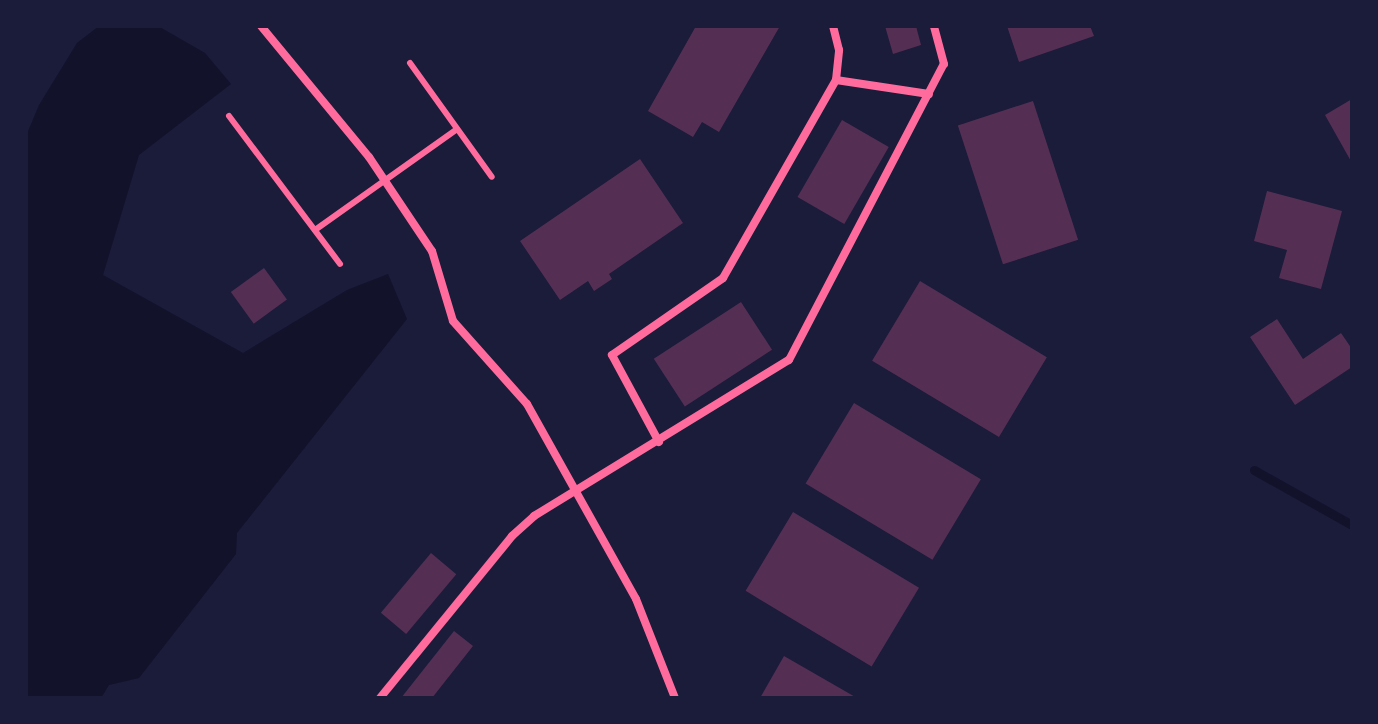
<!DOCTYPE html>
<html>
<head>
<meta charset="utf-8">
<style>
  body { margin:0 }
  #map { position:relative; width:1378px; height:724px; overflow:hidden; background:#1b1b3a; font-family:Barlow,sans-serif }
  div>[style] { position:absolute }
  .water>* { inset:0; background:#12122b }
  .stream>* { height:9px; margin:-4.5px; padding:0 4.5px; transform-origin:4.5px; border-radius:4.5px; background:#12122b }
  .building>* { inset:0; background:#542f53; transform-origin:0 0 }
  .service>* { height:6px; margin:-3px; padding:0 3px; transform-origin:3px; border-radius:3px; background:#ff6b9d }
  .minor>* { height:8px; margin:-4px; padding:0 4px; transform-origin:4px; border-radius:4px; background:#ff6b9d }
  span { translate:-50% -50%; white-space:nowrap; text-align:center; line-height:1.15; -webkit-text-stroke:8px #1b1b3a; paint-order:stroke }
  .frame { position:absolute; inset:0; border:28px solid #1b1b3a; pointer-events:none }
</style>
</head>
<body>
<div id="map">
  <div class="water">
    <i style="clip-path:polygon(99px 26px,158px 26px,205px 53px,231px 84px,139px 155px,103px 275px,243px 353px,347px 290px,388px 274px,407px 319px,237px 533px,236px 554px,139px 678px,109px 685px,101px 698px,26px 698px,26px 136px,39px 105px,77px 43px)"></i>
  </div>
  <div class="stream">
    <i style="left:1254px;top:470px;width:112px;rotate:29.3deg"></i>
  </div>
  <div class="building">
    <i style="clip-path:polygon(696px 26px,780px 26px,719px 132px,702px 122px,693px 137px,648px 111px)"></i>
    <i style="clip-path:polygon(885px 26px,916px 26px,921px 45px,893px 54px)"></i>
    <i style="clip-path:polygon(1007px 26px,1090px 26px,1094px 36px,1019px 62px)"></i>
    <i style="clip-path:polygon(1352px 99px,1352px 163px,1325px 115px)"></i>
    <i style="left:1033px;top:101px;width:146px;height:79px;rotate:72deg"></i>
    <i style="left:842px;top:120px;width:54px;height:89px;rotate:30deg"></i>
    <i style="clip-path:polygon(640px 159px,683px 223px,609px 274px,612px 279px,594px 291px,588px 281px,560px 300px,520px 241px)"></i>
    <i style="clip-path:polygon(1267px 191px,1342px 211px,1321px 289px,1279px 278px,1287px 250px,1254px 241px)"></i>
    <i style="left:264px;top:268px;width:39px;height:41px;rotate:54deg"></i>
    <i style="left:920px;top:281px;width:148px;height:93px;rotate:31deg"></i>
    <i style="left:741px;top:302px;width:57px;height:104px;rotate:57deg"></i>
    <i style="clip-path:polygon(1277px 319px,1303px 359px,1341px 333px,1352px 349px,1352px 367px,1295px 405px,1250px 337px)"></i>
    <i style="left:854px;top:403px;width:148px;height:94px;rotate:31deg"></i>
    <i style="left:793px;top:512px;width:147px;height:92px;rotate:31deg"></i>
    <i style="left:431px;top:553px;width:33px;height:78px;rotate:40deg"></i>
    <i style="clip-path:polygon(454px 631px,473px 646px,432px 698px,401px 698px)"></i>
    <i style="clip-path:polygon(784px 656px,857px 698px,760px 698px)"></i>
  </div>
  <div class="service">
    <i style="left:410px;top:63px;width:140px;rotate:54.3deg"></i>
    <i style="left:229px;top:116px;width:185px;rotate:53.1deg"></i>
    <i style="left:315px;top:230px;width:174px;rotate:-35.4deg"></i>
  </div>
  <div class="minor">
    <i style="left:261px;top:26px;width:170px;rotate:50.5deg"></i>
    <i style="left:369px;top:157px;width:113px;rotate:56.2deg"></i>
    <i style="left:432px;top:251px;width:73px;rotate:73.3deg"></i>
    <i style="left:453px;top:321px;width:111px;rotate:48.3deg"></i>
    <i style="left:527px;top:404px;width:223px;rotate:60.8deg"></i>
    <i style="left:636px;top:599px;width:106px;rotate:68.5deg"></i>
    <i style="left:836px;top:80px;width:94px;rotate:8.6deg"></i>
    <i style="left:659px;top:442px;width:99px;rotate:-118.4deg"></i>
    <i style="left:612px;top:355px;width:135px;rotate:-34.7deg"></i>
    <i style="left:723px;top:278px;width:228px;rotate:-60.3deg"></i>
    <i style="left:836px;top:80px;width:30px;rotate:-84deg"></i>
    <i style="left:839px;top:50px;width:25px;rotate:-104deg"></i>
    <i style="left:380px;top:698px;width:209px;rotate:-50.8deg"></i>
    <i style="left:512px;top:536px;width:30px;rotate:-42deg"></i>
    <i style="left:534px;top:516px;width:299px;rotate:-31.5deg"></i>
    <i style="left:789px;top:360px;width:334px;rotate:-62.4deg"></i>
    <i style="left:944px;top:64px;width:39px;rotate:-105deg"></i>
  </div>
  <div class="frame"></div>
</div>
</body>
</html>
